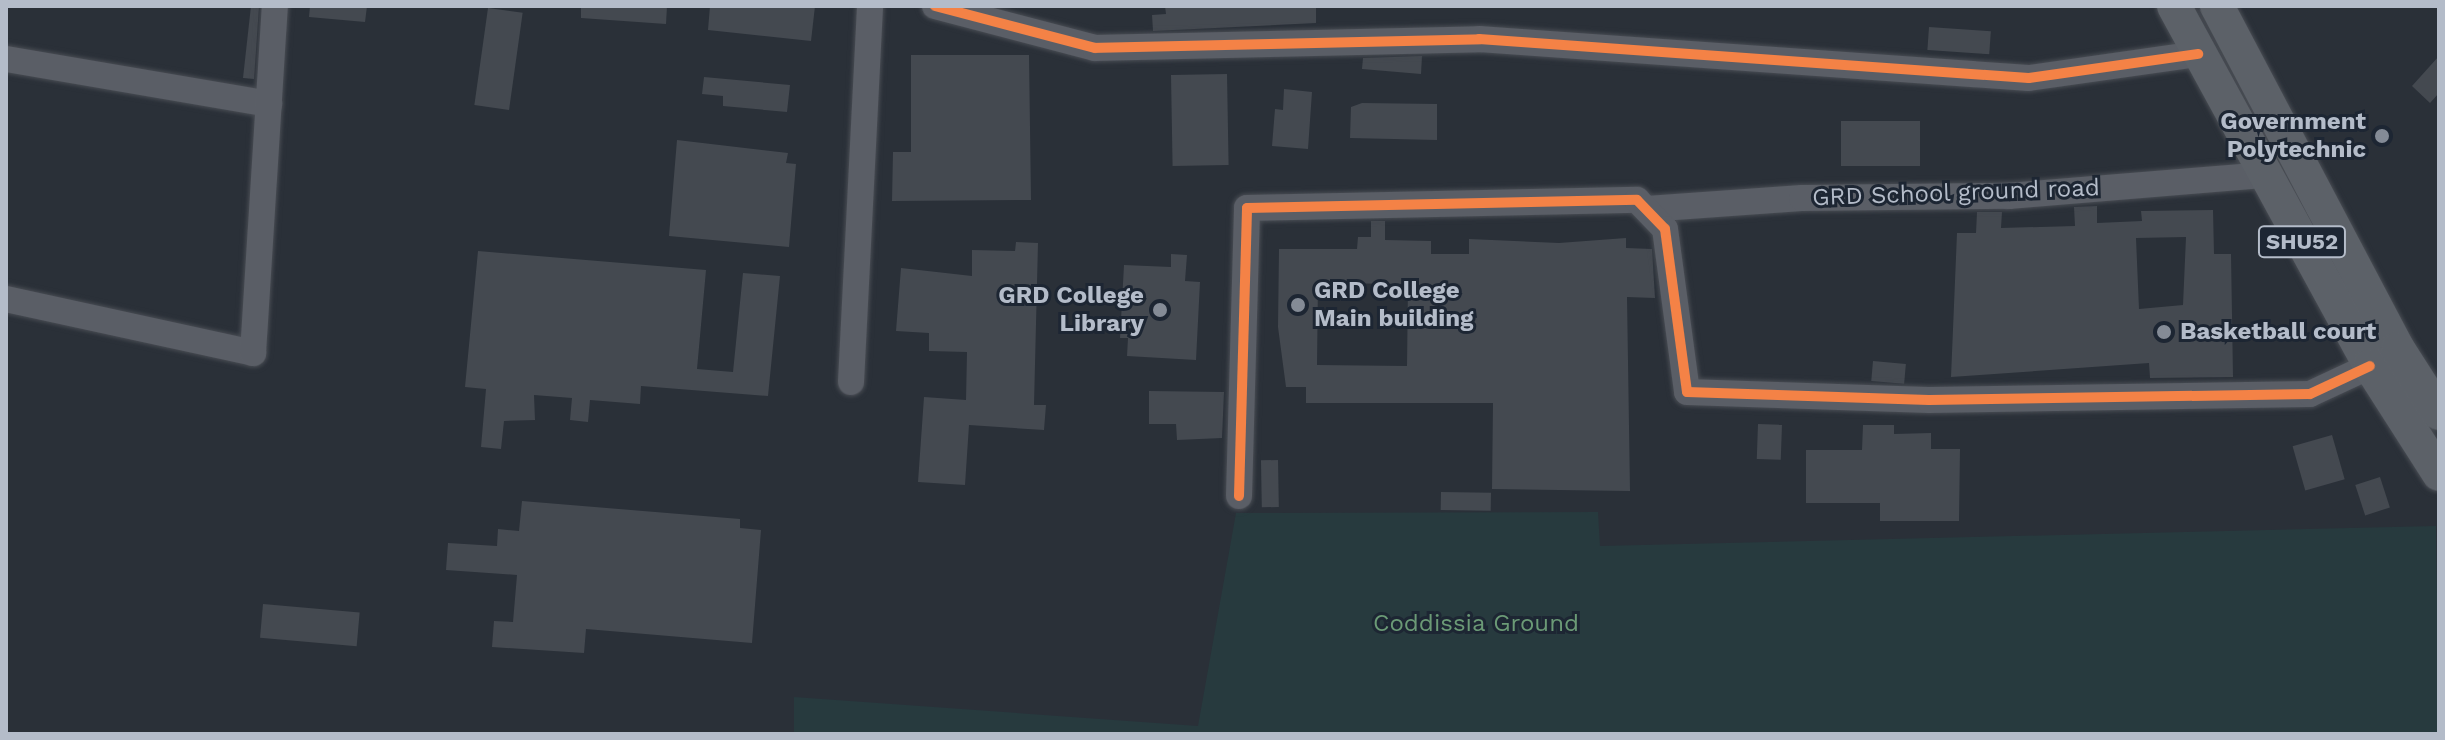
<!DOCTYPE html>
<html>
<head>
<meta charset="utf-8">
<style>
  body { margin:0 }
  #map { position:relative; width:2445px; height:740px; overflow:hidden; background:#2a3038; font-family:"Work Sans",sans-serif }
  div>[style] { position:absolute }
  .green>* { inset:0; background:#273a3e }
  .building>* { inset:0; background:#444950; transform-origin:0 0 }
  .roads { filter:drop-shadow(0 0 2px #484c53) drop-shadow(0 0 2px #484c53) }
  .minor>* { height:26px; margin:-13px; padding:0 13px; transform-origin:13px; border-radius:13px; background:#5a5e66 }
  .major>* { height:34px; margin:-17px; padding:0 17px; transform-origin:17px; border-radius:17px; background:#5c6168 }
  .cycleway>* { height:10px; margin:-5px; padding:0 5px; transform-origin:5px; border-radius:5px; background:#f48246 }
  .dots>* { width:22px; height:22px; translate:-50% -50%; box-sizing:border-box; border:4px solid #1d2633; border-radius:50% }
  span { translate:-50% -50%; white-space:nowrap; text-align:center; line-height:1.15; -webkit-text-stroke:6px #1d2633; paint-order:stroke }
  .shield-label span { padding:2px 6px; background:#1d2633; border:2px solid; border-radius:6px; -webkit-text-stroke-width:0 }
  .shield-label { font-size:22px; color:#b4bcc9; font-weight:700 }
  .poi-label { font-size:24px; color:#b4bcc9; font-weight:700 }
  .right { translate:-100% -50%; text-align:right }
  .left { translate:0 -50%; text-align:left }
  .street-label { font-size:24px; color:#b4bcc9 }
  .park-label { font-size:24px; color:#6b9a76 }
  .frame { position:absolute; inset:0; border:8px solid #b4bcc9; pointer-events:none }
</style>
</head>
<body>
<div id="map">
  <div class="green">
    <i style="clip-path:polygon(1598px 512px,1600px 546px,2436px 526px,2439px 734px,794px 734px,794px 697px,1198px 726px,1236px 513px)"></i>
  </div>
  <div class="building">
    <i style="clip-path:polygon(251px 6px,259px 6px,254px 79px,243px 78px)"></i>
    <i style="clip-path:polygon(310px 6px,367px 6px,365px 22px,309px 17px)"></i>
    <i style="clip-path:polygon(581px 6px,667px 6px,666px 24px,581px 18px)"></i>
    <i style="clip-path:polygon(710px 6px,815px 6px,811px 41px,708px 30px)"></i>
    <i style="clip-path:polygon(1165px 6px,1316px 6px,1316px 23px,1153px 31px,1152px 15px,1166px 14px)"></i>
    <i style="left:488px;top:8px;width:35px;height:98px;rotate:8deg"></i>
    <i style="left:1929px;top:27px;width:62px;height:23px;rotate:4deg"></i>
    <i style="clip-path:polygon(911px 55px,1029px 55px,1031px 200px,892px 201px,893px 152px,911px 152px)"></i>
    <i style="clip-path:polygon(1422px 56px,1421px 74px,1362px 69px,1363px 58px)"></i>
    <i style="clip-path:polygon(2439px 56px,2439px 93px,2430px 103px,2412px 86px)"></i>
    <i style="left:1227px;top:74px;width:91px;height:56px;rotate:89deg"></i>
    <i style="clip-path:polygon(704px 77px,790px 85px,787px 112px,723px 106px,723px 96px,702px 94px)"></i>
    <i style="clip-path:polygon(1284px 89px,1312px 92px,1308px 149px,1272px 146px,1275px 109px,1283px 110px)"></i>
    <i style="clip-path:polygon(1362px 103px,1437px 104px,1437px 140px,1350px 138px,1351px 107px)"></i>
    <i style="left:1920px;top:121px;width:45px;height:79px;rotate:90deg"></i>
    <i style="clip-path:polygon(677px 140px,788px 153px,786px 163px,796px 164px,789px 247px,669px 236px)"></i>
    <i style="clip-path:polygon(evenodd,2097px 206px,2097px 223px,2142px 221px,2141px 211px,2213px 210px,2214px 254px,2231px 254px,2233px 377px,2150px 378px,2149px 363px,1951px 377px,1957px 233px,1976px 233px,1977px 212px,2002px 212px,2001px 228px,2075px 226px,2074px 207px,2097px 206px,2186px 237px,2183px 305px,2139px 309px,2136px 238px,2186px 237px)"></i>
    <i style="clip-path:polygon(evenodd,1371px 221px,1385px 221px,1385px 240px,1431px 241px,1431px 254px,1469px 254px,1469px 239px,1559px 243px,1626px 238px,1626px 248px,1652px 249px,1655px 298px,1627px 297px,1630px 491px,1492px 489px,1493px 403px,1306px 403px,1306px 387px,1286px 387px,1278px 327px,1279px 249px,1357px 249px,1358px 237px,1371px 237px,1371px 221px,1318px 283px,1408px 284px,1407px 366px,1317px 365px,1318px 283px)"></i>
    <i style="clip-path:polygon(1016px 242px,1038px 243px,1034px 405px,1046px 405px,1044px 430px,969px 425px,965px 485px,918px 482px,924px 397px,966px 400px,967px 352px,929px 351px,929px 333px,896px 331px,901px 268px,972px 276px,972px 250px,1015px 251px)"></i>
    <i style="clip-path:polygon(478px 251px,706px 270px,697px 369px,733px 372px,743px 273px,780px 276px,768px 396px,641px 386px,640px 404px,590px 400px,588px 422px,570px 420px,572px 398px,534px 395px,535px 420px,504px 421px,501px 449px,481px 447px,486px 389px,465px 387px)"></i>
    <i style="clip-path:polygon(1171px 254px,1187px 255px,1185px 281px,1200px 282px,1196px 360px,1127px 356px,1128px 338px,1120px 338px,1124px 265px,1171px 267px)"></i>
    <i style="left:1873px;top:361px;width:33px;height:20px;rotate:5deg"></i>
    <i style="clip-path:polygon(1149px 391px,1224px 392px,1222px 438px,1177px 440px,1176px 424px,1149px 424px)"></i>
    <i style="left:1758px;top:424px;width:24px;height:35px;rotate:2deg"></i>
    <i style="clip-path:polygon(1863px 425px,1894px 425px,1894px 434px,1931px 433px,1931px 449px,1960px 449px,1959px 521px,1880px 521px,1880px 503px,1806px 503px,1806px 450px,1862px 450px)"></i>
    <i style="left:2332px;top:435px;width:46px;height:41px;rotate:74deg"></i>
    <i style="left:1278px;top:460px;width:47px;height:17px;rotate:89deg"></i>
    <i style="left:2380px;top:477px;width:32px;height:26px;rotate:72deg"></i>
    <i style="left:1441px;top:492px;width:50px;height:18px;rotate:1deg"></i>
    <i style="clip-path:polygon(522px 501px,740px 519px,740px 528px,761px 530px,752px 643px,586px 629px,584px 653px,492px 647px,494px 621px,513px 622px,517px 575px,446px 570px,448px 543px,497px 546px,498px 529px,519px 531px)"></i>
    <i style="left:263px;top:604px;width:97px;height:34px;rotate:5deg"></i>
  </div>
  <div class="roads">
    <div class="minor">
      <i style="left:935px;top:6px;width:165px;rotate:14.7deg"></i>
      <i style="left:1095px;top:48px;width:384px;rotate:-1.3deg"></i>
      <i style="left:1479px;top:39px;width:551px;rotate:4.06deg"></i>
      <i style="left:2029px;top:78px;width:171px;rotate:-8.1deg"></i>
      <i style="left:6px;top:59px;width:267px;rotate:9.7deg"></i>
      <i style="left:1647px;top:209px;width:155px;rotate:-4.1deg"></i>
      <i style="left:1802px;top:198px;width:207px;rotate:-0.6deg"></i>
      <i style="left:2009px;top:196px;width:257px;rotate:-4.7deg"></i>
      <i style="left:6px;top:299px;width:253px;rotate:12.3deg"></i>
      <i style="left:253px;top:353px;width:348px;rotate:-86.4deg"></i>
      <i style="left:851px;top:382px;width:376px;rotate:-87.1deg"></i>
      <i style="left:1239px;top:496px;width:288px;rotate:-88.4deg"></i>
      <i style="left:1247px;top:208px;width:390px;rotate:-1.2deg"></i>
      <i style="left:1637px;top:200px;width:40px;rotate:46deg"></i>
      <i style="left:1665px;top:229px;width:164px;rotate:82.3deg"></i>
      <i style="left:1687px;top:392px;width:242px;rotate:1.9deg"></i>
      <i style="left:1929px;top:400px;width:381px;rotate:-0.9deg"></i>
      <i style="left:2310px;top:394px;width:66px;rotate:-25deg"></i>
    </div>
    <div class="major">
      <i style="left:2174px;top:6px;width:410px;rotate:61.4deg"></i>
      <i style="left:2370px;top:366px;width:128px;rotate:57.4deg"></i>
      <i style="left:2217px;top:6px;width:388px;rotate:62.2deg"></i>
      <i style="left:2398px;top:349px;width:76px;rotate:57.4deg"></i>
    </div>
  </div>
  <div class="cycleway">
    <i style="left:935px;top:6px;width:165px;rotate:14.7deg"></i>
    <i style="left:1095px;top:48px;width:384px;rotate:-1.3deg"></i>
    <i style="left:1479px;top:39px;width:551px;rotate:4.06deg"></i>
    <i style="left:2029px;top:78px;width:171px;rotate:-8.1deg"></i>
    <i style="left:1239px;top:496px;width:288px;rotate:-88.4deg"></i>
    <i style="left:1247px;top:208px;width:390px;rotate:-1.2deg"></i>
    <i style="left:1637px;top:200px;width:40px;rotate:46deg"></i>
    <i style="left:1665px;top:229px;width:164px;rotate:82.3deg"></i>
    <i style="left:1687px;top:392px;width:242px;rotate:1.9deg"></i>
    <i style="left:1929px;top:400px;width:381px;rotate:-0.9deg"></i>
    <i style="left:2310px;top:394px;width:66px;rotate:-25deg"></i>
  </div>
  <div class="dots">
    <i style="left:2382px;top:136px;background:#848b96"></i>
    <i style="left:1298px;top:305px;background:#848b96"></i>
    <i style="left:1160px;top:310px;background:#848b96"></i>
    <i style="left:2164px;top:332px;background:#848b96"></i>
  </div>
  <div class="shield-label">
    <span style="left:2302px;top:242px">SHU52</span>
  </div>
  <div class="poi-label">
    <span class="right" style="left:2366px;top:136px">Government<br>Polytechnic</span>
    <span class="left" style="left:1314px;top:305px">GRD College<br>Main building</span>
    <span class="right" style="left:1144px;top:310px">GRD College<br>Library</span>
    <span class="left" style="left:2180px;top:332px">Basketball court</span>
  </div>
  <div class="street-label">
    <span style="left:1956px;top:193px;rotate:-2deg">GRD School ground road</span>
  </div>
  <div class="park-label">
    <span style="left:1476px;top:624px">Coddissia Ground</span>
  </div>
  <div class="frame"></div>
</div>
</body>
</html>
